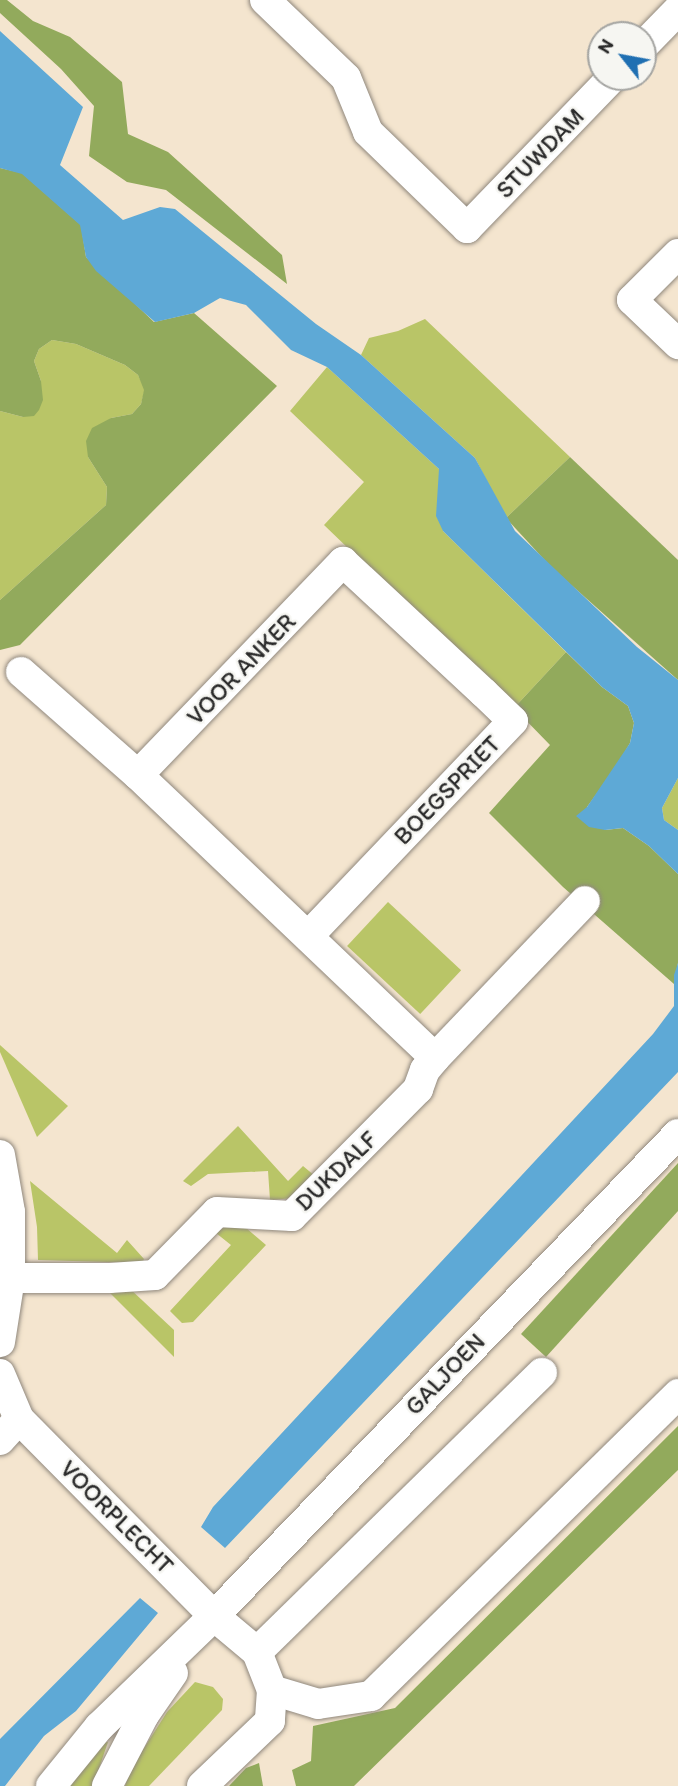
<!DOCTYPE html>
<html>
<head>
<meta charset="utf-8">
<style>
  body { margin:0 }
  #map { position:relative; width:678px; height:1786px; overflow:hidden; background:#f4e5cf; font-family:Itim,sans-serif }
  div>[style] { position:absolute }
  .green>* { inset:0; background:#b9c567; transform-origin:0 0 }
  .forest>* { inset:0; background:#92aa5c }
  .water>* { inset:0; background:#5ea9d6 }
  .roads { filter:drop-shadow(0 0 2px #90887d) drop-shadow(0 0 2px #90887d) }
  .minor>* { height:30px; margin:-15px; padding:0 15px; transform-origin:15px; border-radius:15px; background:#fff }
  span { translate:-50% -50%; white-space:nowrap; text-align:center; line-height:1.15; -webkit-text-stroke:5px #f6f6f2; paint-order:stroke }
  .street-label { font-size:24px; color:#2b2b2b }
  .north { position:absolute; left:587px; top:21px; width:70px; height:70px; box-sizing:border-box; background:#f6f6f2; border:2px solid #a5a5a2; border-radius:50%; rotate:301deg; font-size:19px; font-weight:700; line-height:28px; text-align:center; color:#2b2b2b }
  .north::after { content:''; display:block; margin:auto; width:24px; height:32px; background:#1f6fb2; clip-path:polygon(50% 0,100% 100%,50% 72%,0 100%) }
</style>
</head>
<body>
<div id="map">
  <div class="green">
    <i style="clip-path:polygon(425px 319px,570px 457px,506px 518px,475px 458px,361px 355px,369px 338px,398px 331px)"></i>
    <i style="clip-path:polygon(52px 340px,76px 344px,125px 365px,138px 375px,145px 389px,141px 404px,132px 414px,111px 418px,88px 457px,107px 487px,106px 505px,0 600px,0 411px,23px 417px,41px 381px,34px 361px,39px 349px)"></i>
    <i style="clip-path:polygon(327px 367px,439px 469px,443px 531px,566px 652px,514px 708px,324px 525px,364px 482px,290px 411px)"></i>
    <i style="clip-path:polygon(678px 778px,678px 830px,664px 820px,662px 808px)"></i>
    <i style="left:388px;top:902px;width:100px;height:60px;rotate:43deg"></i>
    <i style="clip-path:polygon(0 1045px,68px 1106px,37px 1137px,0 1052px)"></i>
    <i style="clip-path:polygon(238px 1126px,288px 1181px,303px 1166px,315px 1176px,294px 1198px,270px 1200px,268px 1171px,208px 1174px,191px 1186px,183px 1181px)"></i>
    <i style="clip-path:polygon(30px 1181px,117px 1253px,127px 1240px,144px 1259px,142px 1263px,38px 1260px,37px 1227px)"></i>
    <i style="clip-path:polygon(229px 1224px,245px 1227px,266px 1245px,193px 1322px,182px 1323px,170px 1311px,231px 1245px,216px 1233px)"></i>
    <i style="clip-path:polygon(128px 1287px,174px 1330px,174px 1357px,108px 1291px)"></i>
    <i style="clip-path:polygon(195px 1682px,213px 1687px,223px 1699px,222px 1710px,149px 1786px,125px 1786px,130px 1770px,167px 1712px)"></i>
    <i style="clip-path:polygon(108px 1742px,93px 1786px,66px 1786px,100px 1743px)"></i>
  </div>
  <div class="forest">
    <i style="clip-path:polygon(0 0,7px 0,33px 21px,70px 37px,122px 82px,128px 134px,168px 152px,282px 255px,287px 284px,166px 190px,127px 182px,89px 156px,94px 106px,61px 69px,0 13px)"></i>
    <i style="clip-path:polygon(0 168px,22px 173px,81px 225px,86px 257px,154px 322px,194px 313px,277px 386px,20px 645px,0 650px,0 600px,106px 505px,107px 487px,88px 457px,86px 441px,92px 428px,111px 418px,132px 414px,141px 404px,144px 390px,138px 375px,125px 365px,76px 344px,52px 340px,39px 349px,34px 361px,41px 381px,43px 400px,39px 410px,34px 416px,23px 417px,0 411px)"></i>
    <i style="clip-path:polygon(570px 457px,678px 560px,678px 680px,551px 567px,506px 518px)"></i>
    <i style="clip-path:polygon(566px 652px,602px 687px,628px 706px,634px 723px,630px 743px,616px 767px,587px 807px,605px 830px,623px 828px,649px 846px,678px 874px,678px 963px,674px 984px,563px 887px,489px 813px,550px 745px,514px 708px)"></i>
    <i style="clip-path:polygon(678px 1163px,678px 1211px,546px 1357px,521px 1334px)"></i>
    <i style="clip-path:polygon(678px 1426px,678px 1470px,354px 1786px,296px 1786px,292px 1770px,311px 1761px,313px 1726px,395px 1708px)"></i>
    <i style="clip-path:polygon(259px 1763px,263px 1786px,229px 1786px,246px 1768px)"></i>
  </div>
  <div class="water">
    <i style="clip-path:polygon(0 31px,83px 107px,60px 165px,123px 220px,160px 207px,175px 209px,316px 324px,361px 355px,475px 458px,515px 531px,637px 647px,678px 680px,678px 778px,662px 808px,664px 820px,678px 830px,678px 874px,649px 846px,623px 828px,605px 830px,589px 827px,576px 816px,587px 807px,630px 743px,634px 723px,628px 706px,602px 687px,443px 531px,436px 516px,439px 469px,327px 367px,291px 350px,246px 305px,220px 298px,194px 313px,155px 322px,96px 271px,86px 257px,80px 225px,22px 174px,0 168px)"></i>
    <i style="clip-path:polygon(678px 963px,678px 1072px,225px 1548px,201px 1527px,213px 1507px,653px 1034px,674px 1006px,674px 975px)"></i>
    <i style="clip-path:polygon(140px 1598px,158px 1613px,76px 1711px,44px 1736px,5px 1786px,0 1786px,0 1739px)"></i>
  </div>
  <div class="roads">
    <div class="minor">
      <i style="left:265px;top:0;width:112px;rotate:43.9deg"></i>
      <i style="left:346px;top:78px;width:58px;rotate:67.8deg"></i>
      <i style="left:368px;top:132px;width:138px;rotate:44.1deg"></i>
      <i style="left:467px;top:228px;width:210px;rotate:-46deg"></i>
      <i style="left:643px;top:46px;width:50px;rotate:-45.8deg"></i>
      <i style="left:678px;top:254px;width:65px;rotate:135deg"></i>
      <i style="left:632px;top:300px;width:64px;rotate:43.7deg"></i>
      <i style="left:21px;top:672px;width:156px;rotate:41.4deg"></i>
      <i style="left:138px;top:775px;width:410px;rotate:43.6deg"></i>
      <i style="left:138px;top:775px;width:296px;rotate:-46.1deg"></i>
      <i style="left:343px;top:562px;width:192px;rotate:42.9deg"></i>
      <i style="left:484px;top:693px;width:40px;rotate:44deg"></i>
      <i style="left:513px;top:721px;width:297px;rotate:133.6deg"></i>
      <i style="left:0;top:1155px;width:58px;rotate:80deg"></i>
      <i style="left:10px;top:1212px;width:66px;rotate:90deg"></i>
      <i style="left:10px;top:1278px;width:65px;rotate:98.9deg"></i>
      <i style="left:10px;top:1278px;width:100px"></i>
      <i style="left:110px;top:1278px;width:45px;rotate:-3.8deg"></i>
      <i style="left:155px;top:1275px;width:88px;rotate:-45.5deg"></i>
      <i style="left:217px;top:1212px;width:75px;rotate:3.1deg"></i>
      <i style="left:292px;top:1216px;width:179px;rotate:-45.2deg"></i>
      <i style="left:418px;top:1089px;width:20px;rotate:-70deg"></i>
      <i style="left:425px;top:1070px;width:16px;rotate:-50deg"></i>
      <i style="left:435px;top:1058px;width:217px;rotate:-46.3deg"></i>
      <i style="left:0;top:1374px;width:49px;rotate:67.1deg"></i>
      <i style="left:19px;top:1419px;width:277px;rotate:45.3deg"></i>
      <i style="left:214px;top:1616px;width:56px;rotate:39.9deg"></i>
      <i style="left:257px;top:1652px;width:41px;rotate:68.5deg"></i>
      <i style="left:272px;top:1690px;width:31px;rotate:94deg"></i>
      <i style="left:270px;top:1721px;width:94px;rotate:136.3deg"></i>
      <i style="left:0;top:1440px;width:28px;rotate:-48deg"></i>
      <i style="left:257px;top:1652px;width:399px;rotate:-44.4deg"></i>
      <i style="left:272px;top:1690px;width:48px;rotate:16.9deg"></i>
      <i style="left:318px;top:1704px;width:54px;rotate:-8.6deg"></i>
      <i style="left:371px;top:1696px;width:431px;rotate:-44.5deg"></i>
      <i style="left:51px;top:1786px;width:76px;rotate:-50.9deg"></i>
      <i style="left:99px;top:1727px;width:160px;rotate:-44deg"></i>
      <i style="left:214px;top:1616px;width:669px;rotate:-46.09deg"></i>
      <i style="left:107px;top:1786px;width:80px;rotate:-62.5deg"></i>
      <i style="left:144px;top:1715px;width:51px;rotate:-55.4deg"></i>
    </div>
  </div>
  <div class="street-label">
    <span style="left:540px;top:153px;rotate:-46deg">STUWDAM</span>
    <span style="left:241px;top:669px;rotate:-46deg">VOOR ANKER</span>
    <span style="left:447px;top:790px;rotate:-46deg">BOEGSPRIET</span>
    <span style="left:336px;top:1171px;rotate:-44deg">DUKDALF</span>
    <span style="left:445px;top:1374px;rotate:-46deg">GALJOEN</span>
    <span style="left:117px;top:1517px;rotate:45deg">VOORPLECHT</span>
  </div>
  <div class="north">N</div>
</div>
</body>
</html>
